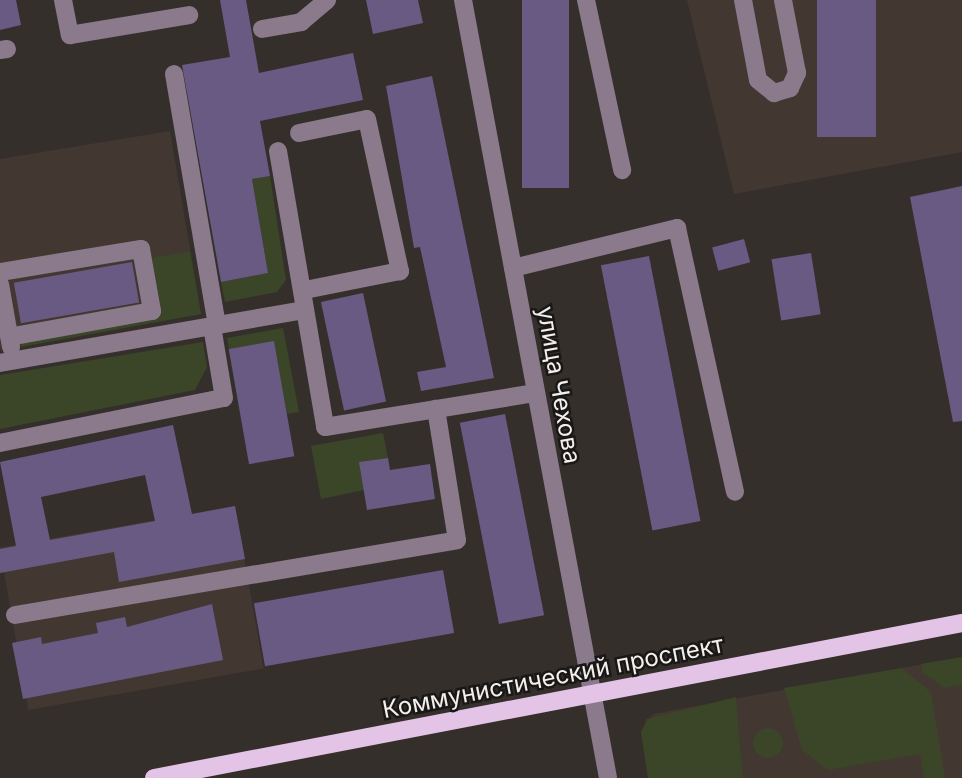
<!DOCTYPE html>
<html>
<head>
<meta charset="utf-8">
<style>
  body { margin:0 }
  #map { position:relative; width:962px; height:778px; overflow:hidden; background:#352f2c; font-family:Inter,sans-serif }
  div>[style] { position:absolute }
  .built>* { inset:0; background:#433731; transform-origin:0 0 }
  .green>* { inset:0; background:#3b4527 }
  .round { border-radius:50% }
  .building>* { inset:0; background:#685a83; transform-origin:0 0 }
  .minor>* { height:18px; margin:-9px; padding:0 9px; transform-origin:9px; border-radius:9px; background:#8a7a8b }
  .major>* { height:18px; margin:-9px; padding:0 9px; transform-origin:9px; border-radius:9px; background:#e4c4e6 }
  span { translate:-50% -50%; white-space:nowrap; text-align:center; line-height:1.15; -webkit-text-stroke:5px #1a1816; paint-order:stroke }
  .street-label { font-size:24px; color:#f3efed }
</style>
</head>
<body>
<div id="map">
  <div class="built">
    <i style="clip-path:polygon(687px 0,962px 0,962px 152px,734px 194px)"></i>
    <i style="clip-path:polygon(170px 131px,201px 314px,0 350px,0 159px)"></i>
    <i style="left:235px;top:506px;width:165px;height:239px;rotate:80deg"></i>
    <i style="clip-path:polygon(962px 657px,962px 778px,648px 778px,641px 732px,653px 714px)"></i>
  </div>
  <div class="green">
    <i style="clip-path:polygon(270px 176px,286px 280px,277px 292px,225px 302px,221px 282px,268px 273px,252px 179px)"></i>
    <i style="clip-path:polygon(190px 251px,201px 314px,21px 347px,20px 341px,162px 315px,152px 258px)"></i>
    <i style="clip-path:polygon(283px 328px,299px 412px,287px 414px,274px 342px,229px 349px,227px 338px)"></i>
    <i style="clip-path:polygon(203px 342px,207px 367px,195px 390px,0 429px,0 375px)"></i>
    <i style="clip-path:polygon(383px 433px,388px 458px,360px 462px,364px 490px,321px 499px,311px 446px)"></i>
    <i style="clip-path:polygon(962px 657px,962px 685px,944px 688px,922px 672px,921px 664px)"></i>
    <i style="clip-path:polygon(902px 668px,931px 692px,945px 778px,924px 778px,920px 754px,828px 770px,802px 750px,784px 688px)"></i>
    <i style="clip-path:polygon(736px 697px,743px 778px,648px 778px,641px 732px,647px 719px)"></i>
    <i class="round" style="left:753px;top:728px;width:30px;height:30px"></i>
  </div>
  <div class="building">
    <i style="clip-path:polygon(0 0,16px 0,21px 25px,0 30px)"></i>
    <i style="clip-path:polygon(220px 0,246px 0,259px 73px,353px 53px,363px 100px,260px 121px,270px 176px,252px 179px,268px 273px,221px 282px,182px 65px,230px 57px)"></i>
    <i style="clip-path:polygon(366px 0,418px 0,423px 23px,373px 34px)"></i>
    <i style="left:522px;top:0;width:47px;height:188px"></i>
    <i style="left:817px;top:0;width:59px;height:137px"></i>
    <i style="clip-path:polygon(432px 76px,494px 378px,421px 391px,417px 372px,446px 367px,420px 247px,414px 248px,386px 86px)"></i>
    <i style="clip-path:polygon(962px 186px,962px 421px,953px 422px,910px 197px)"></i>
    <i style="left:744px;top:239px;width:24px;height:33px;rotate:75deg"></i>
    <i style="left:811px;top:253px;width:62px;height:40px;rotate:81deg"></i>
    <i style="left:649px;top:256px;width:270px;height:49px;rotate:79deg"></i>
    <i style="left:132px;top:262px;width:41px;height:120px;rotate:80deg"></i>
    <i style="left:363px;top:293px;width:111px;height:43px;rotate:78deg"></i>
    <i style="left:274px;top:341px;width:117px;height:46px;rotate:80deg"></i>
    <i style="left:505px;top:414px;width:205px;height:46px;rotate:79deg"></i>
    <i style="clip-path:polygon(evenodd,173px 425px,192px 514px,235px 506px,245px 559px,119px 582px,114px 552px,0 573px,0 549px,16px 546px,0 462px,173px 425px,145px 475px,155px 521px,50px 540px,41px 497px,145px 475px)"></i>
    <i style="clip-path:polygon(388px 458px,390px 470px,430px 464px,435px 499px,367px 510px,359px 462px)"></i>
    <i style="left:443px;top:570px;width:64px;height:192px;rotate:80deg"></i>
    <i style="clip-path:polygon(212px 604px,223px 660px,23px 699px,12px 643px,41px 637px,42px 644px,98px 633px,96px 623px,125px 617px,127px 627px)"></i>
  </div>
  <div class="minor">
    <i style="left:63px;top:0;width:36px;rotate:79deg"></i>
    <i style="left:70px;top:35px;width:121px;rotate:-9.5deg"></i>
    <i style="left:463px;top:0;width:791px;rotate:79.44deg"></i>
    <i style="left:586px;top:0;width:174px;rotate:78deg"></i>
    <i style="left:743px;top:0;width:81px;rotate:79.4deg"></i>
    <i style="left:758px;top:80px;width:21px;rotate:39deg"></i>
    <i style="left:774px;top:93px;width:17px;rotate:-17deg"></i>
    <i style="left:790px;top:88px;width:17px;rotate:-65deg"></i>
    <i style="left:797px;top:73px;width:74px;rotate:-100.9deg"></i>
    <i style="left:262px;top:29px;width:40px;rotate:-10deg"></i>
    <i style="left:301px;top:22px;width:34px;rotate:-40deg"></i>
    <i style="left:0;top:50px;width:7px;rotate:-8deg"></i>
    <i style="left:174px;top:74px;width:255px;rotate:80.3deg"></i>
    <i style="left:299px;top:133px;width:69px;rotate:-11.6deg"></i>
    <i style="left:367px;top:119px;width:156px;rotate:77.8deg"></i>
    <i style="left:400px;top:271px;width:97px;rotate:168.7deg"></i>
    <i style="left:278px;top:151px;width:280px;rotate:80.3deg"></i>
    <i style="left:325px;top:427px;width:213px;rotate:-9.2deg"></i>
    <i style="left:513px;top:268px;width:169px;rotate:-13.7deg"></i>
    <i style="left:677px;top:228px;width:270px;rotate:77.6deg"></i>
    <i style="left:0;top:272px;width:143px;rotate:-9.3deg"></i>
    <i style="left:141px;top:249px;width:63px;rotate:79.9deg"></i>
    <i style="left:152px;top:311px;width:145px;rotate:169.7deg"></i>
    <i style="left:0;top:284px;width:64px;rotate:80.1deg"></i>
    <i style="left:0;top:363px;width:308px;rotate:-9.9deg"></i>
    <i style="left:0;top:443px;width:228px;rotate:-11.4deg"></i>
    <i style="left:224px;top:398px;width:73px;rotate:-99.5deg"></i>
    <i style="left:15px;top:615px;width:448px;rotate:-9.6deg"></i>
    <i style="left:457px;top:540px;width:133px;rotate:-99.1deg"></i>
  </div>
  <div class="major">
    <i style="left:154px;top:778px;width:823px;rotate:-10.86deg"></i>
  </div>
  <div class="street-label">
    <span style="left:559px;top:385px;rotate:80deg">улица Чехова</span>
    <span style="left:553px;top:677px;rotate:-11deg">Коммунистический проспект</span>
  </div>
</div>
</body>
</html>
